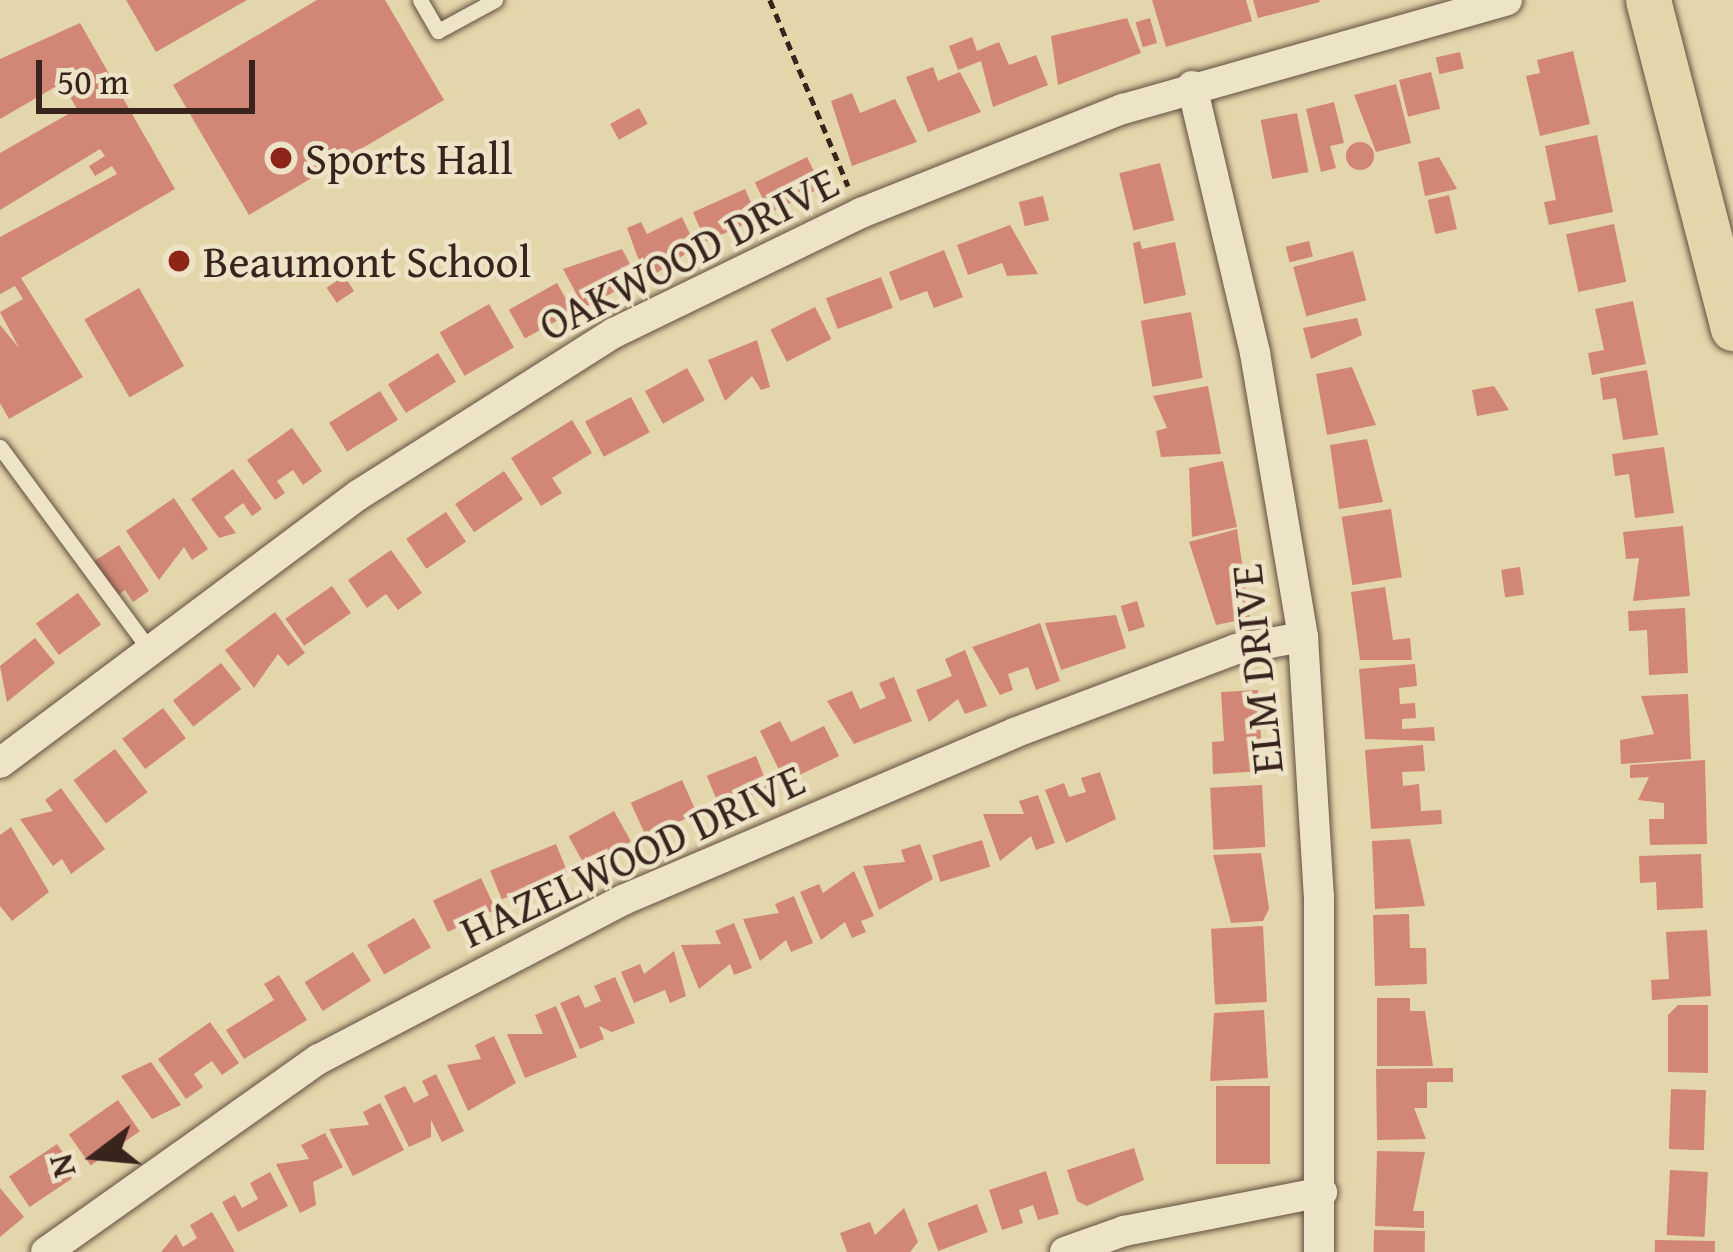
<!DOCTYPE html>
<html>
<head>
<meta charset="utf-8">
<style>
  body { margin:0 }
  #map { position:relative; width:1733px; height:1252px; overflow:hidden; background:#e4d6ab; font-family:"Gentium Book Plus",serif }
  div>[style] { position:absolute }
  .building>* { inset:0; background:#d28676; transform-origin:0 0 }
  .round { border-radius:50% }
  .path>* { height:4.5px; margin-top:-2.25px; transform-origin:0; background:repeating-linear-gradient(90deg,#38241d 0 9px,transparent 0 15px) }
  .roads { filter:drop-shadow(0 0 3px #635040) drop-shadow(0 0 3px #635040) }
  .lane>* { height:15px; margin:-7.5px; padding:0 7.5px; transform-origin:7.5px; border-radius:7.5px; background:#ede4c8 }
  .street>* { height:30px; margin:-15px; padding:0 15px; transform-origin:15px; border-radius:15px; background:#ede4c8 }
  .primary>* { height:45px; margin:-22.5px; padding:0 22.5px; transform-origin:22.5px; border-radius:22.5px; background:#e4d6ab }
  .dots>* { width:33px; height:33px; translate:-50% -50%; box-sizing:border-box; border:6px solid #ede4c8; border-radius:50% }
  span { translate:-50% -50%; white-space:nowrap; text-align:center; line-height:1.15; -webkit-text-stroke:9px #ede4c8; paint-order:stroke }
  .poi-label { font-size:45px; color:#38241d }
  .left { translate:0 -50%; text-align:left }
  .street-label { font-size:45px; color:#38241d }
  .north { position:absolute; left:36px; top:1096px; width:120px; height:120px; -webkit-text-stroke:9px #ede4c8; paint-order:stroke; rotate:254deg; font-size:33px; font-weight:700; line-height:48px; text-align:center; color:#38241d }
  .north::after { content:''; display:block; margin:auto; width:42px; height:54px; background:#38241d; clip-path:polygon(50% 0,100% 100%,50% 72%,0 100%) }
  .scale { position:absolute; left:36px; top:60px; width:219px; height:54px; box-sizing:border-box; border:6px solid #38241d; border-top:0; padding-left:15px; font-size:36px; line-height:42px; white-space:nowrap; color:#38241d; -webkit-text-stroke:9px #ede4c8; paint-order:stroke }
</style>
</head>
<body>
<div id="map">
  <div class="building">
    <i style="clip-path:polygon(126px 0,247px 0,156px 52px)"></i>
    <i style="clip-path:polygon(317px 0,385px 0,444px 100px,249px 215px,173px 85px)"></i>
    <i style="clip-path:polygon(1152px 0,1246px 0,1252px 21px,1166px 47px)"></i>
    <i style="clip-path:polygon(1253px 0,1319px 0,1320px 2px,1258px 18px)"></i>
    <i style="clip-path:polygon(1127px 18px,1141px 53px,1058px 85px,1051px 36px)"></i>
    <i style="left:1150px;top:18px;width:26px;height:15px;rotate:74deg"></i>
    <i style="clip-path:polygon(80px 23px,175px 189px,21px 278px,83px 377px,9px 419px,0 403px,0 325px,19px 348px,0 312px,23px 299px,15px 286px,0 294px,0 237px,117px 174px,112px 166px,95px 176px,89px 166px,105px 156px,100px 149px,0 210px,0 153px,77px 109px,62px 83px,0 119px,0 59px)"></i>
    <i style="clip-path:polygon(972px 37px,977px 51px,999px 42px,1009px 65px,1036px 55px,1048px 85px,993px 107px,981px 61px,958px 70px,949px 46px)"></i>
    <i style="clip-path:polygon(1573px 51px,1590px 124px,1540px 136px,1526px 76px,1540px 73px,1537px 60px)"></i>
    <i style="left:1460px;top:52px;width:17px;height:25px;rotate:77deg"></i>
    <i style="clip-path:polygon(933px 67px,938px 81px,960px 72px,981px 112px,928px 132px,906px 77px)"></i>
    <i style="left:1431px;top:72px;width:38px;height:33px;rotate:76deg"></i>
    <i style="clip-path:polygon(1396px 84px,1411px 143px,1376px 152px,1354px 95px)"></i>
    <i style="clip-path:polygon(852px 93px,860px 113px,895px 99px,917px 142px,852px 166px,831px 101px)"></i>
    <i style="clip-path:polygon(1334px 102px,1344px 143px,1330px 146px,1336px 168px,1321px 172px,1306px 109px)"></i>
    <i style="left:639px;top:108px;width:18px;height:33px;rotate:61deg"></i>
    <i style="left:1297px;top:113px;width:60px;height:37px;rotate:79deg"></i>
    <i style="clip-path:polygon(1597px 135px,1613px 212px,1549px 225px,1544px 202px,1556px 200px,1545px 146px)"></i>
    <i class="round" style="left:1346px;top:142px;width:28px;height:28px"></i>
    <i style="left:807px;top:157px;width:34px;height:58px;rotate:64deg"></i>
    <i style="clip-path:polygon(1439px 157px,1457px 189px,1425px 196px,1418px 162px)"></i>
    <i style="left:1160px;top:163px;width:59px;height:42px;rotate:76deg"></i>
    <i style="left:745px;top:189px;width:32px;height:57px;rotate:66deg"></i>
    <i style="left:1449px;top:195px;width:35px;height:22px;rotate:77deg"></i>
    <i style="left:1043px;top:196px;width:25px;height:25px;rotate:76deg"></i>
    <i style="clip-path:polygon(682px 217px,696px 247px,646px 280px,627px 228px,641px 222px,647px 234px)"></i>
    <i style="left:1614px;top:224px;width:59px;height:49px;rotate:78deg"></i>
    <i style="clip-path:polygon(1010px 225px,1038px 274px,1007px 276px,1002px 263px,968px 275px,957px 245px)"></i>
    <i style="clip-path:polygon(1140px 241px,1142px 249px,1175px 242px,1186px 295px,1144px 304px,1133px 243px)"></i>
    <i style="left:1309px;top:241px;width:16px;height:24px;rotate:76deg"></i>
    <i style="clip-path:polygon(622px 249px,638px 279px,584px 308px,563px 269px)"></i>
    <i style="clip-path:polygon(944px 250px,963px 297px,934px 308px,927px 291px,900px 301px,889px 272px)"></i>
    <i style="left:1353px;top:251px;width:51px;height:62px;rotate:75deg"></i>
    <i style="left:344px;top:276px;width:18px;height:21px;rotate:56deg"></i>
    <i style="left:881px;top:277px;width:33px;height:59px;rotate:69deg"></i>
    <i style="left:557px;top:283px;width:33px;height:55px;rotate:61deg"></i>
    <i style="left:139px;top:288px;width:90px;height:63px;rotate:60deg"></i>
    <i style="clip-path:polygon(1633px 301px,1646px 364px,1592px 375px,1588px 353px,1604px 350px,1595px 309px)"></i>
    <i style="left:489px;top:304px;width:50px;height:57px;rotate:60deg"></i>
    <i style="left:815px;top:307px;width:36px;height:50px;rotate:63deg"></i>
    <i style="left:1191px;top:312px;width:67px;height:51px;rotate:80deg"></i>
    <i style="clip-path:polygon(1357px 318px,1362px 335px,1311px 359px,1303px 328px)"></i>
    <i style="clip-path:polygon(757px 340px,770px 387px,761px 390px,752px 376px,725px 401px,708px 360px)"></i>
    <i style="left:438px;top:353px;width:34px;height:59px;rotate:58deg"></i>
    <i style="clip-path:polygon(1352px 367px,1376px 425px,1327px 435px,1316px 374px)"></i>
    <i style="left:687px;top:368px;width:37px;height:48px;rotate:61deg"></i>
    <i style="clip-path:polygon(1647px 370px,1658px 435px,1623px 440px,1616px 398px,1603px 400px,1600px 378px)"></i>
    <i style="clip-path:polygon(1208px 386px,1221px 454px,1161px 457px,1156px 431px,1167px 428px,1153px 396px)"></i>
    <i style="clip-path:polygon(1494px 386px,1509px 410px,1477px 416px,1472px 390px)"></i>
    <i style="left:380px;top:391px;width:34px;height:60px;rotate:58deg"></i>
    <i style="left:631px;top:397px;width:40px;height:52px;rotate:62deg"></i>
    <i style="clip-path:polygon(572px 420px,592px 453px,552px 478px,562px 493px,541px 506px,511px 458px)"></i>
    <i style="clip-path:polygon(292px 428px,322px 471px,303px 485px,293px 470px,277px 481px,285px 493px,275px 500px,247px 460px)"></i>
    <i style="clip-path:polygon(1367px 439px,1383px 502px,1339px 509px,1330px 445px)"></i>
    <i style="clip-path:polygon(1664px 447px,1674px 513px,1635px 518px,1629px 474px,1615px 476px,1612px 454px)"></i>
    <i style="clip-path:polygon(1223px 461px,1237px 527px,1192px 537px,1189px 468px)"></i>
    <i style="clip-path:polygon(233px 469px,262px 509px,252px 516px,243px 503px,224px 517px,236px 533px,219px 538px,191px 499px)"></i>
    <i style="left:504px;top:471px;width:34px;height:59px;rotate:56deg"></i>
    <i style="clip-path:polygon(174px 498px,208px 549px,192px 560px,184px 547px,159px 580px,126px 531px)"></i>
    <i style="left:1391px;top:509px;width:69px;height:50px;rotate:81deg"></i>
    <i style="left:446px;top:512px;width:36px;height:48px;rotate:56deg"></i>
    <i style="clip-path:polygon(1683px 526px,1690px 596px,1633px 601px,1639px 558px,1626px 559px,1623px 532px)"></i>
    <i style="clip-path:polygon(1237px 529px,1250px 618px,1216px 625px,1189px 542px)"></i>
    <i style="clip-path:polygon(119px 545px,149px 591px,133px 602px,125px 590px,115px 597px,93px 562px)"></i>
    <i style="clip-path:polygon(391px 550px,422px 593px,398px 610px,386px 594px,367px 608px,348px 580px)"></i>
    <i style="left:1520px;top:567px;width:28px;height:19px;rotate:82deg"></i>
    <i style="left:332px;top:586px;width:33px;height:57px;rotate:55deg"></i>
    <i style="clip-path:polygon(1385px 587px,1393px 640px,1410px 638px,1412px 660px,1360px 660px,1351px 592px)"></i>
    <i style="left:78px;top:593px;width:39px;height:52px;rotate:54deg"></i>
    <i style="left:1137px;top:601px;width:27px;height:17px;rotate:73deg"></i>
    <i style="clip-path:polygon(1685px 608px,1688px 673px,1649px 675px,1647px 630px,1629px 631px,1628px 611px)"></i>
    <i style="clip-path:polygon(275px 612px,305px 653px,288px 666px,278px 654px,254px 688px,225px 650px)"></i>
    <i style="clip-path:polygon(1116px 615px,1126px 648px,1061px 670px,1045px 623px)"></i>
    <i style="clip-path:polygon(1040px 623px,1060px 681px,1036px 690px,1028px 667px,1008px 674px,1013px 690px,1000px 695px,972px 647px)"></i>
    <i style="clip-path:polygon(35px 638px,55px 663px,7px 702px,0 666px)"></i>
    <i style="clip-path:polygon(965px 650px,987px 706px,965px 714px,958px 699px,929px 722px,916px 690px,952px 676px,945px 659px)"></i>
    <i style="left:221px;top:663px;width:33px;height:61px;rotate:52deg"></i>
    <i style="clip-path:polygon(1415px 664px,1417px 686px,1399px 688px,1400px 704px,1415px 703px,1416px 718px,1402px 719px,1402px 729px,1434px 727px,1435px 741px,1365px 739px,1359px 669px)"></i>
    <i style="clip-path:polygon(894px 677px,912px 721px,854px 744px,827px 701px,852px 691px,860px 709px,886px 698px,879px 683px)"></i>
    <i style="clip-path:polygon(1258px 690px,1263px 771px,1213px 774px,1212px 742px,1224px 741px,1221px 692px)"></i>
    <i style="clip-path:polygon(1688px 694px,1691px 759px,1621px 764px,1620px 740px,1654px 734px,1641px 696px)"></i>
    <i style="left:163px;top:708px;width:38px;height:51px;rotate:53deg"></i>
    <i style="clip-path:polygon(780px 721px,791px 742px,824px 726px,839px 756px,785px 782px,760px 731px)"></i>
    <i style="clip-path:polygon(1423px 745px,1425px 771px,1402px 772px,1403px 786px,1419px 784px,1421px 811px,1441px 810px,1442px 824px,1371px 829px,1365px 750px)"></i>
    <i style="left:115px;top:749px;width:54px;height:52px;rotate:53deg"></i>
    <i style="left:756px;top:756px;width:35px;height:53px;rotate:68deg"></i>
    <i style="clip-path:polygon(1705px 760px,1707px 844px,1650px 845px,1649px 819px,1664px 819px,1664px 803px,1638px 800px,1649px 777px,1630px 778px,1630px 765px)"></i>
    <i style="clip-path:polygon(1100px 772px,1116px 819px,1066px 843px,1045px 790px,1064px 783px,1069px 797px,1086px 792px,1081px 778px)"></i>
    <i style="left:682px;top:780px;width:37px;height:56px;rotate:66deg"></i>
    <i style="left:1262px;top:785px;width:62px;height:52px;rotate:87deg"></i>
    <i style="clip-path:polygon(61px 788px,105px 849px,71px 874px,62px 859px,53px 866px,20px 819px,53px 811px,45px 800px)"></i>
    <i style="clip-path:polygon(1038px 795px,1055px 843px,1036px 850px,1031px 836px,1000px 861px,983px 814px,1024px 814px,1019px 801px)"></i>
    <i style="left:614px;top:811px;width:35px;height:52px;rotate:61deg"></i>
    <i style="clip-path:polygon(11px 827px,49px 892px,12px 921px,0 906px,0 835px)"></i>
    <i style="clip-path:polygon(1410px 839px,1425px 906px,1375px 909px,1372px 841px)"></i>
    <i style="left:982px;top:840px;width:28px;height:52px;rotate:73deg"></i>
    <i style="left:556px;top:844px;width:31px;height:71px;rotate:68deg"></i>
    <i style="clip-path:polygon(920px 844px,933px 879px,879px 910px,863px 866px,905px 862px,901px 850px)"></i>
    <i style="clip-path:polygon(1261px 853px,1269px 909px,1263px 921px,1231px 923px,1213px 855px)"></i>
    <i style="clip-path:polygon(1701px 854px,1703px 908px,1657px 910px,1656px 882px,1640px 883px,1639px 856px)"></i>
    <i style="clip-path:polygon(854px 871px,874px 916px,861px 921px,866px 932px,852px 938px,845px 922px,821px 940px,800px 892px,819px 884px,823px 893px)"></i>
    <i style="left:481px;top:878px;width:35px;height:53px;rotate:65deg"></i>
    <i style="clip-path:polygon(794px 896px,813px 943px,791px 952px,786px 940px,760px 961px,743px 919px,779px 913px,775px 904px)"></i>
    <i style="clip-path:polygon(1409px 914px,1410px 948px,1426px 948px,1427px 984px,1375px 986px,1373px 915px)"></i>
    <i style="left:414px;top:918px;width:34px;height:54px;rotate:60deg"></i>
    <i style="clip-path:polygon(734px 923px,752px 968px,734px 975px,730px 964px,699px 989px,681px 945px,721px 944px,715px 931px)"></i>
    <i style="left:1263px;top:926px;width:76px;height:52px;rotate:87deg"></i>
    <i style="clip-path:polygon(1707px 930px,1711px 996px,1652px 1000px,1651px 980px,1669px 979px,1666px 932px)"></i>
    <i style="clip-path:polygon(674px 951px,686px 996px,670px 1003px,665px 990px,634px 1003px,621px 972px,640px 964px,644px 974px)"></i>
    <i style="left:353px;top:952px;width:34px;height:57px;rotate:58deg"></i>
    <i style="clip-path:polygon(279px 975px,307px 1020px,244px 1059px,226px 1030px,274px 1000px,264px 984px)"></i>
    <i style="clip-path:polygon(615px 977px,635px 1023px,612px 1032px,599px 1026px,604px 1039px,580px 1049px,560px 1003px,579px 995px,585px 1008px,601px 1001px,594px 986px)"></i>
    <i style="clip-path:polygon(1377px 998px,1410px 998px,1410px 1011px,1425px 1011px,1433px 1066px,1377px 1066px)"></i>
    <i style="clip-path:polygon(1678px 1005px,1708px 1005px,1708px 1073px,1668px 1072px,1668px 1015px)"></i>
    <i style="clip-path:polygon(556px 1006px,577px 1057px,525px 1078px,507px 1034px,543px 1034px,535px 1015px)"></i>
    <i style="clip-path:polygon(1264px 1010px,1268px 1078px,1210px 1081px,1214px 1013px)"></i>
    <i style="clip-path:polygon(210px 1022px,239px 1063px,222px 1075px,212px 1061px,194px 1074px,203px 1087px,186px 1099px,158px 1059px)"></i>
    <i style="clip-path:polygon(494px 1036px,516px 1083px,468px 1111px,447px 1065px,481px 1059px,475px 1045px)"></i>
    <i style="clip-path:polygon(151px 1062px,181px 1105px,152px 1119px,121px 1076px)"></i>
    <i style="clip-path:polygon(1453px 1068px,1453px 1082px,1427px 1082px,1427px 1108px,1414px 1108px,1426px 1139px,1377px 1140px,1376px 1069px)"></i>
    <i style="clip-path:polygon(436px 1074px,464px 1131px,442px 1142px,431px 1120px,431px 1137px,409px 1147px,384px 1096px,405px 1086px,414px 1103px,429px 1095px,422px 1081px)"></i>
    <i style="left:1216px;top:1086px;width:54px;height:78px"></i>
    <i style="left:1671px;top:1089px;width:35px;height:60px;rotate:2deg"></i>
    <i style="left:118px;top:1100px;width:38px;height:60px;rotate:55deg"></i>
    <i style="clip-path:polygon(380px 1103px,404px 1150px,353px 1176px,329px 1129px,369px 1125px,363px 1112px)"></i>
    <i style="clip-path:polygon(325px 1133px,343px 1167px,313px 1182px,316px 1205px,300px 1213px,276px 1164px,309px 1159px,301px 1145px)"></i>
    <i style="left:57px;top:1144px;width:37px;height:58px;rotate:56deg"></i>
    <i style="clip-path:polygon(1134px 1148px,1144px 1180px,1087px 1206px,1077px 1201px,1067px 1170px)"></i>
    <i style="clip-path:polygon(1377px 1151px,1425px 1152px,1413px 1211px,1424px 1211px,1424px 1228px,1375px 1226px)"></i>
    <i style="left:1670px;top:1170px;width:38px;height:65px;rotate:3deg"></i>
    <i style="clip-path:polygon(1046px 1171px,1059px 1214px,1038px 1220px,1033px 1205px,1019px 1210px,1023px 1223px,1002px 1230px,989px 1190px)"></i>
    <i style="clip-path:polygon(270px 1172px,288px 1206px,238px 1232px,222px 1202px,235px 1195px,242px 1208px,258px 1199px,250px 1183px)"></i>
    <i style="clip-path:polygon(0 1188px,24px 1217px,0 1237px)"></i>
    <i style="left:977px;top:1204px;width:30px;height:53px;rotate:69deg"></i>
    <i style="clip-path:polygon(904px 1208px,918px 1242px,910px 1252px,847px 1252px,840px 1233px,870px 1222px,875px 1235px)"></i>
    <i style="clip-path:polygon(212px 1212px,235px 1252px,161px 1252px,176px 1234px,183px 1247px,197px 1238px,190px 1225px)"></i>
    <i style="left:1374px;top:1230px;width:51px;height:22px;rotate:1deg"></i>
    <i style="left:1655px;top:1240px;width:60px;height:12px;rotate:1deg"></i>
  </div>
  <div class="path">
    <i style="left:770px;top:0;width:202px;rotate:67.2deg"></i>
  </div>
  <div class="roads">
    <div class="lane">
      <i style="left:420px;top:0;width:36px;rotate:60deg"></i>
      <i style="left:438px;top:31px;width:65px;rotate:-28.5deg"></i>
      <i style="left:0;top:447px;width:250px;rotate:53.6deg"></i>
    </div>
    <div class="street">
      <i style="left:1192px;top:86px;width:274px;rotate:76.7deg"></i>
      <i style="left:1255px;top:353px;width:288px;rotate:80.4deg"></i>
      <i style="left:1303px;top:637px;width:259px;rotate:86.5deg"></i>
      <i style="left:1319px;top:896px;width:356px;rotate:90deg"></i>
      <i style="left:0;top:763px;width:449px;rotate:-36.8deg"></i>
      <i style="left:360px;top:494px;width:301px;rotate:-32.4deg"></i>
      <i style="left:614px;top:333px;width:275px;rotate:-25.9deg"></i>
      <i style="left:861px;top:213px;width:282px;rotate:-21.7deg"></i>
      <i style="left:1123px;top:109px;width:399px;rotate:-15.8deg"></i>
      <i style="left:46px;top:1252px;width:334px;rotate:-35.3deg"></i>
      <i style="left:319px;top:1059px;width:343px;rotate:-27.6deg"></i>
      <i style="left:623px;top:900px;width:425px;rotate:-23.1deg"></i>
      <i style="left:1014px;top:733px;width:237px;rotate:-20.7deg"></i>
      <i style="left:1236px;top:649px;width:68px;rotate:-10.2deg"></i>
      <i style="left:1065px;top:1252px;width:63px;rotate:-19.6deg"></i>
      <i style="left:1124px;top:1231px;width:202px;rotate:-11.1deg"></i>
    </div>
    <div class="primary">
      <i style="left:1648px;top:0;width:339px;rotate:75.5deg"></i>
    </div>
  </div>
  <div class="dots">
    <i style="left:281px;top:158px;background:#8f2418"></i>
    <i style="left:179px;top:261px;background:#8f2418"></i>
  </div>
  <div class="poi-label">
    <span class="left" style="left:305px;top:158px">Sports Hall</span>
    <span class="left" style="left:203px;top:261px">Beaumont School</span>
  </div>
  <div class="street-label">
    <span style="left:688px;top:253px;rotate:-27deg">OAKWOOD DRIVE</span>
    <span style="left:1256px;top:669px;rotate:-96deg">ELM DRIVE</span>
    <span style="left:632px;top:855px;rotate:-25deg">HAZELWOOD DRIVE</span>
  </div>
  <div class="north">N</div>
  <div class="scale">50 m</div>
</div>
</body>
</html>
